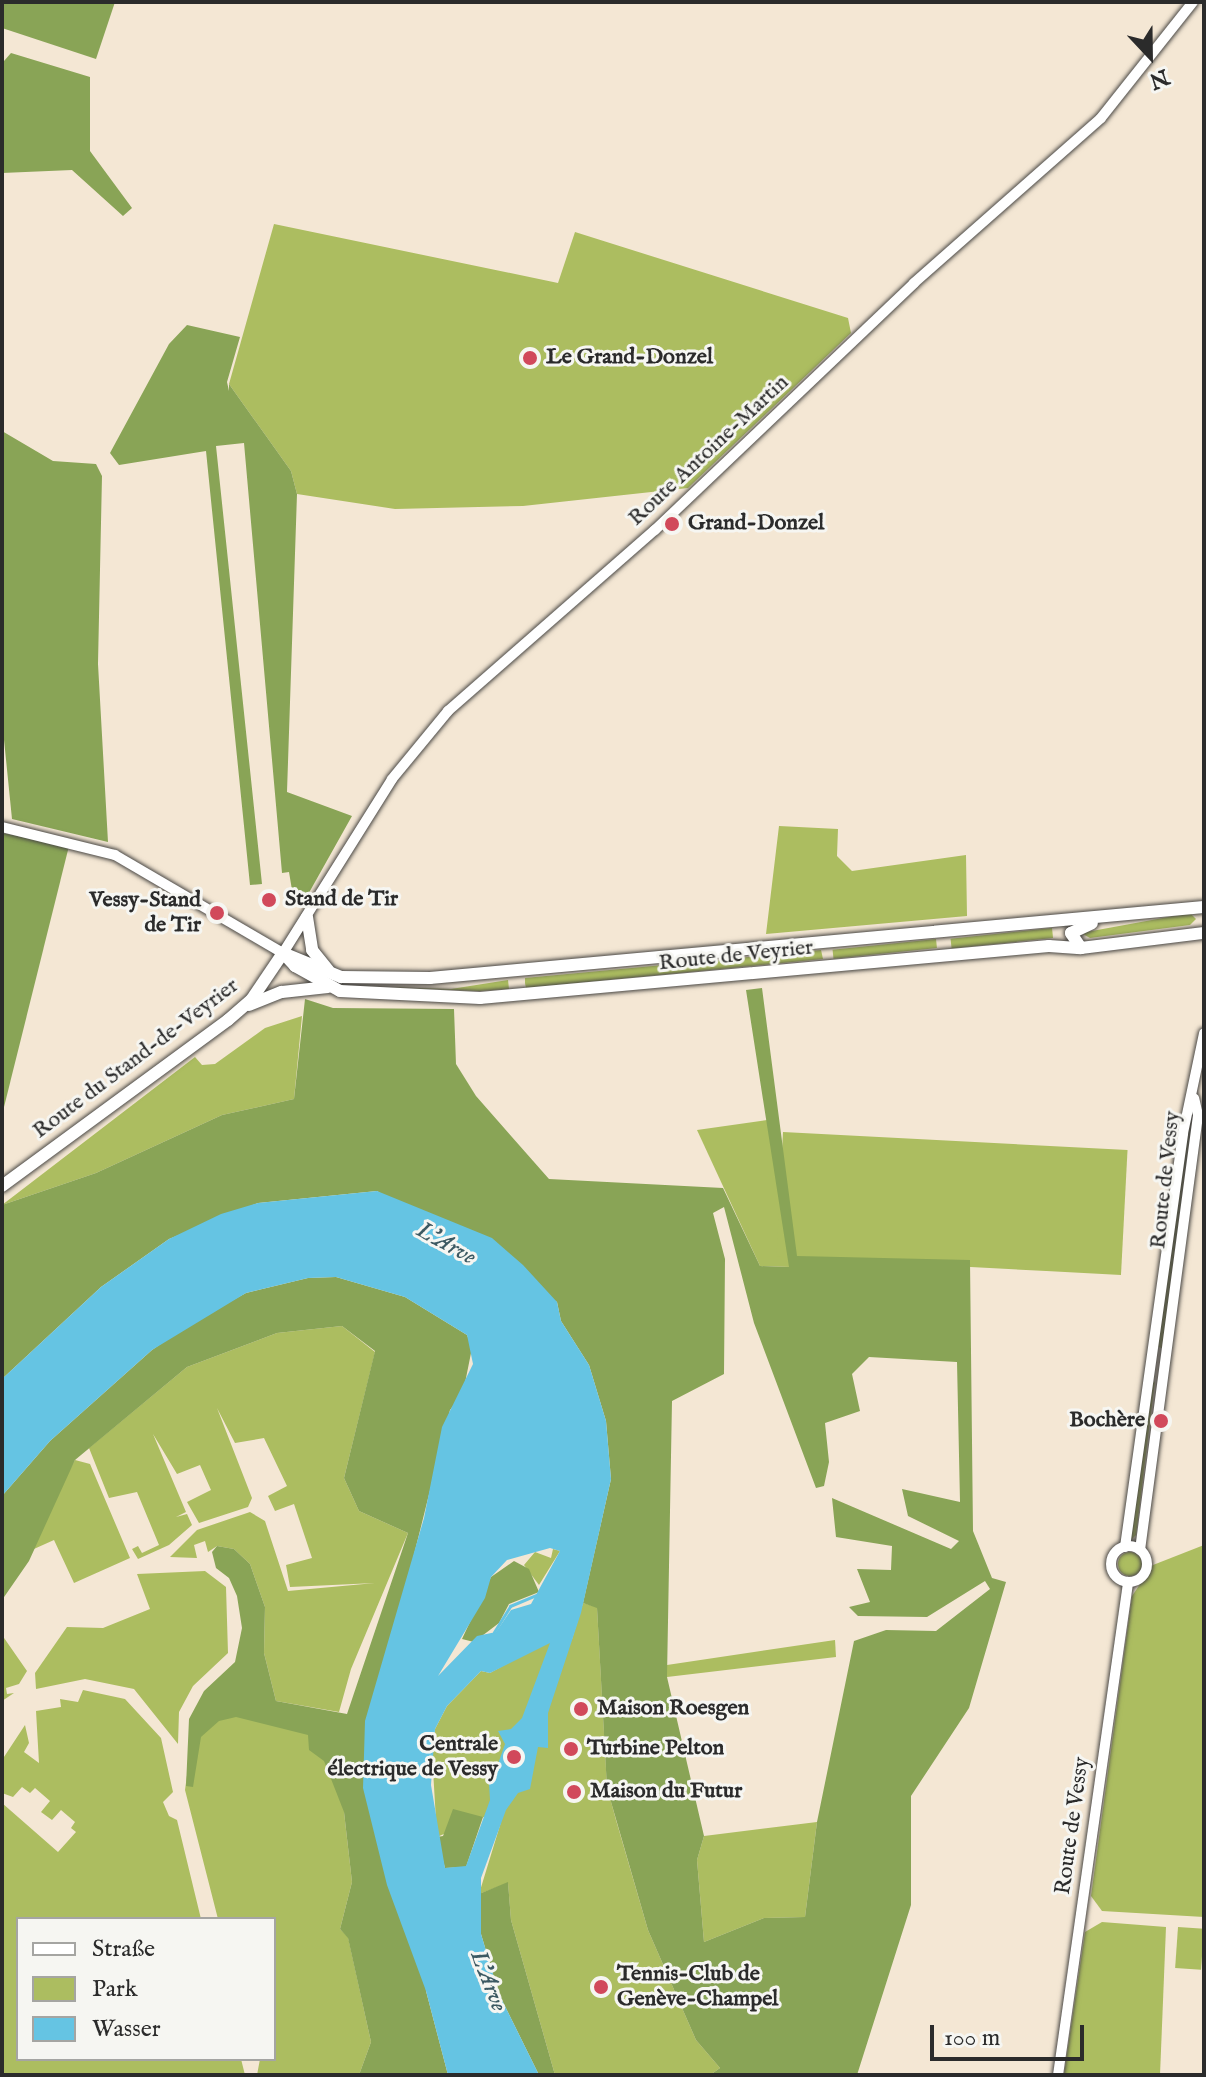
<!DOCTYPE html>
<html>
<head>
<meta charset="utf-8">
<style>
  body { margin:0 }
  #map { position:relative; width:1206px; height:2077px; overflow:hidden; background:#f4e7d4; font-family:"IM FELL English",serif }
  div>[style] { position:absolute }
  .green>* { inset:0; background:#acbd60; transform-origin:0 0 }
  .round { border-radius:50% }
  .forest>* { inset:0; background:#89a456 }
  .water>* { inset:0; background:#65c4e3 }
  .stream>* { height:3px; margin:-1.5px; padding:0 1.5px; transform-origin:1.5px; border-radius:1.5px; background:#65c4e3 }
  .roads { filter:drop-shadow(0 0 2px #494744) drop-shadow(0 0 2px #494744) }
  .minor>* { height:10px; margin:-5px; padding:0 5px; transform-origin:5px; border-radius:5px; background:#fff }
  .minor>.ring { margin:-5px; padding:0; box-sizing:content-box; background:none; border:10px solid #fff; border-radius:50% }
  .major>* { height:12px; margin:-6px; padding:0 6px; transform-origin:6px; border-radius:6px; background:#fff }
  .dots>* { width:22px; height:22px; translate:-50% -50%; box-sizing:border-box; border:4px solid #f6f6f2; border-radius:50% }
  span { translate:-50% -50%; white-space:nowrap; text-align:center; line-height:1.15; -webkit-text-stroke:6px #f6f6f2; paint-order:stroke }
  .poi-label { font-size:22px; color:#2b2b2b; font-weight:700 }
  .left { translate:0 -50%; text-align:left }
  .right { translate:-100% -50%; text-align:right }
  .street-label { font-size:22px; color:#2b2b2b }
  .water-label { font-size:24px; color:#3c5962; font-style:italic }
  .frame { position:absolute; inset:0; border:4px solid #2b2b2b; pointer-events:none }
  .legend { position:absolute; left:16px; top:1917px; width:260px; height:144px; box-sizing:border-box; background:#f6f6f2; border:2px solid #a5a5a2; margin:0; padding:10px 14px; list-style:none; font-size:24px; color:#2b2b2b }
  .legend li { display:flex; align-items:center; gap:16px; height:40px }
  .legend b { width:40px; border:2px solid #a5a5a2 }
  .north { position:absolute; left:1110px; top:16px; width:80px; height:80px; -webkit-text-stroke:6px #f6f6f2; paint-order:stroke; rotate:158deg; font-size:22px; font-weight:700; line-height:32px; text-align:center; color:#2b2b2b }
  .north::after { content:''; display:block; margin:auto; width:28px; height:36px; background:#2b2b2b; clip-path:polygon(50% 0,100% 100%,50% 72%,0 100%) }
  .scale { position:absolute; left:930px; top:2025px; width:154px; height:36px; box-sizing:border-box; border:4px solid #2b2b2b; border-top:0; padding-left:10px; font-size:24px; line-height:28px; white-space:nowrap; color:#2b2b2b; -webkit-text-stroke:6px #f6f6f2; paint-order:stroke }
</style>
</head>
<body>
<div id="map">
  <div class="green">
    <i style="clip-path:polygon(274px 224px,558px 283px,575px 232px,848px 318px,851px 333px,688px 488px,523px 506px,395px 509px,297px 494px,291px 471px,229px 384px)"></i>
    <i style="clip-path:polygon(779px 826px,838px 829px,837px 856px,852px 871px,966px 855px,967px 916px,766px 934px)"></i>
    <i style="clip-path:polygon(1190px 913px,1196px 919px,1190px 925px,1090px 938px,1081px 933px)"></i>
    <i style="left:1052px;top:928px;width:10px;height:102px;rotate:84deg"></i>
    <i style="left:936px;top:939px;width:9px;height:104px;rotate:84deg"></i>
    <i style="clip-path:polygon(821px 950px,823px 959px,526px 988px,525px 983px,525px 978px)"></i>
    <i style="clip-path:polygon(508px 980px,509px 989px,479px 991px,353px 986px,451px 989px)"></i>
    <i style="clip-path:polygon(302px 1016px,294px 1099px,222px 1115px,96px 1173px,2px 1205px,195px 1057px,202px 1065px,215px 1064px,265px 1028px)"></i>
    <i style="clip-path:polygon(767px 1120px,790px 1267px,760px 1266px,697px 1130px)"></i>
    <i style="clip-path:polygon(1191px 1124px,1162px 1348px,1158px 1347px,1189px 1126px)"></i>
    <i style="left:783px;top:1132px;width:345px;height:125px;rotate:3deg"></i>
    <i style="clip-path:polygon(342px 1326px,375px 1352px,344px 1478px,359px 1511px,408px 1533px,351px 1669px,339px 1712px,276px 1701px,264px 1653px,265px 1607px,250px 1564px,234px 1549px,217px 1546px,208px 1552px,205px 1541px,194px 1545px,197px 1558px,170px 1557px,197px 1530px,250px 1512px,265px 1521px,288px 1591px,375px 1583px,290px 1587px,286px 1565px,312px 1558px,294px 1504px,275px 1511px,268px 1496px,287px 1486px,264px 1438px,235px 1443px,217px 1408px,252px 1498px,248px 1507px,199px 1523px,187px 1502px,211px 1490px,200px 1465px,177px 1474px,153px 1434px,186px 1512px,176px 1517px,187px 1514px,192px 1525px,169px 1545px,138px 1559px,132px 1549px,138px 1546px,142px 1553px,159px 1545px,137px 1492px,109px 1498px,89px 1448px,187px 1367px,277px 1333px)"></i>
    <i style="clip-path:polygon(1155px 1381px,1136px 1535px,1130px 1541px,1153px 1383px)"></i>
    <i style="clip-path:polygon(75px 1460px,90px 1464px,130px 1558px,74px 1583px,54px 1540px,25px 1553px)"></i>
    <i style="clip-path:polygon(1204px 1545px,1204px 1917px,1102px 1911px,1091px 1896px,1132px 1596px,1153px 1565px)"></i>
    <i style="clip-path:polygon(553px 1549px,560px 1551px,539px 1585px,524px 1565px,535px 1552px,551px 1558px)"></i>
    <i class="round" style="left:1118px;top:1552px;width:24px;height:24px"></i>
    <i style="clip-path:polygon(205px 1571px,226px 1587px,228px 1653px,193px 1686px,179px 1712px,178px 1744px,134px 1689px,85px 1679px,36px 1689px,35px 1673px,67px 1627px,103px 1628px,150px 1609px,137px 1574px)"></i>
    <i style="clip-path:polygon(583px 1603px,597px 1607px,607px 1787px,616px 1820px,648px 1930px,696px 2040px,720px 2068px,710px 2075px,555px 2075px,511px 1920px,508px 1883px,479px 1894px,501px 1822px,483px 1817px,437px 1837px,432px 1753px,435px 1729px,447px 1706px,481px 1671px,490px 1673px,542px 1644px,572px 1639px)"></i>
    <i style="clip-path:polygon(2px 1635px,27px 1671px,19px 1684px,6px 1688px,7px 1694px,14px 1693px,2px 1701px)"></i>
    <i style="clip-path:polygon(835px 1640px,836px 1657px,667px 1677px,667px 1665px)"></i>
    <i style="clip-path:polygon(83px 1690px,125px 1699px,161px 1738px,173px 1792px,163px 1802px,169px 1816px,177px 1820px,201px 1919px,18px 1919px,18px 2059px,241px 2059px,245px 2075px,2px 2075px,2px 1803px,58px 1852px,76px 1832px,71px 1828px,75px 1822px,61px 1810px,52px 1820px,41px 1812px,50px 1801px,35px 1788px,30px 1793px,22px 1787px,13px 1797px,2px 1793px,2px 1760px,25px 1725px,29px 1743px,24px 1752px,39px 1763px,36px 1711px,61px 1707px,60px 1699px,78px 1702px)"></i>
    <i style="clip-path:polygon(227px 1701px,346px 1726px,344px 1812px,352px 1882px,340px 1929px,348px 1937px,371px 2042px,359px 2075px,257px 2075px,260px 2059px,274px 2059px,274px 1919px,218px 1919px,185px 1790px,195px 1717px)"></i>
    <i style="clip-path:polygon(817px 1822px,805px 1917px,764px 1918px,704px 1942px,697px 1860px,704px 1836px)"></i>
    <i style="clip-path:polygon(1102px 1922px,1166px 1927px,1160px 2075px,1064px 2074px,1085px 1932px)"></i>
    <i style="left:1178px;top:1927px;width:26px;height:41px;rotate:4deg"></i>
  </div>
  <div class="forest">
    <i style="clip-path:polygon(2px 2px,115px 2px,96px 59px,2px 28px)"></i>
    <i style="clip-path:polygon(11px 53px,90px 77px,90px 151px,132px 208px,123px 216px,72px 170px,2px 173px,2px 79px,4px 61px)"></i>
    <i style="clip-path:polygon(187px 325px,240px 337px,227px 382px,229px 391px,229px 384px,291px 471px,297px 494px,287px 792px,352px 816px,301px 907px,294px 902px,289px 872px,282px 873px,244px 443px,216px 446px,262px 884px,250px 885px,206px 451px,119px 465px,110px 453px,169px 344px)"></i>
    <i style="clip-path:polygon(2px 431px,53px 461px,96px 464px,102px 476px,98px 664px,108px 842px,12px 819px,2px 720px)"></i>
    <i style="clip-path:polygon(2px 833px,69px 846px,2px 1115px)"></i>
    <i style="clip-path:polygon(evenodd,762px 988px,797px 1256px,970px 1260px,973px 1531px,992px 1578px,1006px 1582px,969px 1708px,911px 1796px,911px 1905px,857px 2075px,710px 2075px,720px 2068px,696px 2040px,648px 1930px,607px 1788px,597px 1608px,583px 1603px,611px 1479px,606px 1421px,589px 1365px,561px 1321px,557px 1302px,377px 1191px,258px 1203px,169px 1239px,101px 1287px,2px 1379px,2px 1205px,96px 1173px,222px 1115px,294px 1099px,305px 999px,333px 1008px,454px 1009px,456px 1064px,476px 1096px,549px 1179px,723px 1188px,760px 1266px,789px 1267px,746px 990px,762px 988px,724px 1207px,754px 1323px,816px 1488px,824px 1486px,829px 1462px,825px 1423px,860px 1411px,852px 1374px,869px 1357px,957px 1362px,960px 1502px,902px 1489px,908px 1516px,959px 1541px,951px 1549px,832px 1498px,836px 1537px,892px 1546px,891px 1570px,857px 1569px,870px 1602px,849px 1607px,858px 1616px,927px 1617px,985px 1581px,990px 1589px,936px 1631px,886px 1630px,854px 1641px,817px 1822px,805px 1917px,764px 1918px,704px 1942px,697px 1860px,704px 1836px,667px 1677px,672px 1401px,724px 1374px,725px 1259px,713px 1213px,724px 1207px)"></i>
    <i style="clip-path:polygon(336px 1277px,405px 1297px,467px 1335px,472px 1348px,463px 1393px,450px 1410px,399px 1615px,426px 1991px,448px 2075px,359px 2075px,371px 2042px,348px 1938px,340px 1929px,352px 1882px,344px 1812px,324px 1761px,309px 1750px,308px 1735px,236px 1717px,219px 1721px,201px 1737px,193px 1787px,186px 1786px,189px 1719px,204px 1691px,235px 1662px,242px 1628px,237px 1596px,229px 1578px,216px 1568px,212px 1552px,217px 1546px,234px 1549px,250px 1564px,265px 1607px,264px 1653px,276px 1701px,347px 1714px,408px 1533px,359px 1511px,344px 1478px,375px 1351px,342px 1326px,277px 1333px,187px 1367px,75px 1460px,29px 1561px,2px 1600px,2px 1496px,50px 1441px,152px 1350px,191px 1323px,246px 1293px,308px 1278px)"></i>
    <i style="clip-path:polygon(514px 1561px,529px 1569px,539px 1592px,509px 1604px,499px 1623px,474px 1642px,462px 1639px,491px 1577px)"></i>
    <i style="clip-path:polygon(453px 1809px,483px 1817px,466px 1867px,445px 1868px,437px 1837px,443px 1836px)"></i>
    <i style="clip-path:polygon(508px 1882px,511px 1920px,555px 2075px,539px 2075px,499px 1994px,481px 1934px,479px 1894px)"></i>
  </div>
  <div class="water">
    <i style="clip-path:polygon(evenodd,377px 1191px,492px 1238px,523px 1265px,557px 1302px,561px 1321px,589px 1365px,606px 1421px,611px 1479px,581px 1613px,548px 1713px,548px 1748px,538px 1747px,530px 1789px,518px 1793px,506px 1810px,481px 1878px,481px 1934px,499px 1994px,539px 2075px,448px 2075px,426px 1991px,387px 1885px,363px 1788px,365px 1721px,424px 1518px,442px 1427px,473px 1364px,467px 1335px,405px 1297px,336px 1277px,308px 1278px,246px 1293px,152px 1350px,50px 1441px,2px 1496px,2px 1379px,101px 1287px,169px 1239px,221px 1214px,258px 1203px,377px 1191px,550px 1548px,560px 1551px,531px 1604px,511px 1610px,496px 1632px,477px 1636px,438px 1676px,485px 1598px,491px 1577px,507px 1560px,550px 1548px,377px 1191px,550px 1643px,522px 1718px,511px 1729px,498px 1731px,505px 1744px,498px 1764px,488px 1766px,490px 1800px,466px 1866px,445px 1868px,431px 1785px,435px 1729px,447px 1706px,481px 1671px,490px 1673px,550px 1643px)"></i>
  </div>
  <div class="stream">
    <i style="left:494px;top:1632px;width:31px;rotate:-58deg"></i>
    <i style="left:510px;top:1606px;width:30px;rotate:-23deg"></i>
  </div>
  <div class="roads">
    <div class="minor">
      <i style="left:2px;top:827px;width:116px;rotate:13.9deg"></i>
      <i style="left:115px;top:855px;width:194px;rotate:30.3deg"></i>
      <i style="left:283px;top:953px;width:205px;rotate:-57.9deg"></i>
      <i style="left:392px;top:779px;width:88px;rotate:-50.5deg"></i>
      <i style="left:448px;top:711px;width:275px;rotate:-41.2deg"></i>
      <i style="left:655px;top:530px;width:358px;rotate:-43.6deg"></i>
      <i style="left:914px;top:283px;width:249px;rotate:-41.4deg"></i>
      <i style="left:1101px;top:118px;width:148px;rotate:-51.6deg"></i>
      <i class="ring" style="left:1111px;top:1546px;width:26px;height:26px"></i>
      <i style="left:1125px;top:1547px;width:418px;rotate:-82deg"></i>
      <i style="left:1183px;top:1133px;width:102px;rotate:-78.1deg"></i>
      <i style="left:1140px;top:1550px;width:439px;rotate:-82.4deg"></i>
      <i style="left:1198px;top:1115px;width:17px;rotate:-103deg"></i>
      <i style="left:1058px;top:2075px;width:498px;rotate:-81.9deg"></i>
    </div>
    <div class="major">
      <i style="left:307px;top:917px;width:33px;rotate:81deg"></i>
      <i style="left:312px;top:950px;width:26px;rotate:51deg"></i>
      <i style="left:1081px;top:948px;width:18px;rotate:-124deg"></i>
      <i style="left:1071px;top:933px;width:23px;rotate:-25deg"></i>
      <i style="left:283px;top:953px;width:18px;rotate:47deg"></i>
      <i style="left:295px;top:966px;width:51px;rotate:29.1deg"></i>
      <i style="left:340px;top:991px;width:140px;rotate:2.9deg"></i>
      <i style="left:480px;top:998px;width:571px;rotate:-5.22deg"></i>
      <i style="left:1049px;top:946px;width:32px;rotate:4deg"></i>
      <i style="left:1081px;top:948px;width:124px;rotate:-7deg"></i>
      <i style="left:283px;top:953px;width:63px;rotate:22.5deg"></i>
      <i style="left:341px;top:977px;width:89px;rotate:0.6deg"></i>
      <i style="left:430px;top:978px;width:777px;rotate:-5.24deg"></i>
      <i style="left:249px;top:1005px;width:35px;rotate:-22deg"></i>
      <i style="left:282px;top:992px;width:46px;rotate:-6.2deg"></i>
      <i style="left:2px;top:1186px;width:280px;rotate:-36.3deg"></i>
      <i style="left:228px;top:1020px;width:32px;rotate:-41deg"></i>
      <i style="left:252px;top:999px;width:55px;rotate:-56deg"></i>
    </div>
  </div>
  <div class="dots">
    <i style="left:530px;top:358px;background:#d1495b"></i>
    <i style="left:672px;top:524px;background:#d1495b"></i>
    <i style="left:269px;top:900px;background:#d1495b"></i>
    <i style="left:217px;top:913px;background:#d1495b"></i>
    <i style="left:1161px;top:1421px;background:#d1495b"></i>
    <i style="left:581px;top:1709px;background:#d1495b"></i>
    <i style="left:571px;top:1749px;background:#d1495b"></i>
    <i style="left:514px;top:1757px;background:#d1495b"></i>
    <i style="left:574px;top:1792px;background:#d1495b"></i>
    <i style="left:601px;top:1987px;background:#d1495b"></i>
  </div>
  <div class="poi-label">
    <span class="left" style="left:546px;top:358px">Le Grand-Donzel</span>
    <span class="left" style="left:688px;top:524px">Grand-Donzel</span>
    <span class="right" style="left:201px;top:913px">Vessy-Stand<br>de Tir</span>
    <span class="left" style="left:285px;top:900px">Stand de Tir</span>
    <span class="right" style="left:1145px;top:1421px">Bochère</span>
    <span class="left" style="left:597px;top:1709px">Maison Roesgen</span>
    <span class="right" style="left:498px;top:1757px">Centrale<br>électrique de Vessy</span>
    <span class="left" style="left:587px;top:1749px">Turbine Pelton</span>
    <span class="left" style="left:590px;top:1792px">Maison du Futur</span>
    <span class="left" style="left:617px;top:1987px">Tennis-Club de<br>Genève-Champel</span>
  </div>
  <div class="street-label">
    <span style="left:709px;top:451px;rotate:-43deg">Route Antoine-Martin</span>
    <span style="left:736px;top:956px;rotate:-6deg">Route de Veyrier</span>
    <span style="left:136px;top:1059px;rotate:-37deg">Route du Stand-de-Veyrier</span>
    <span style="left:1166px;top:1180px;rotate:-84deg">Route de Vessy</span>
    <span style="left:1073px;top:1826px;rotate:-82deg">Route de Vessy</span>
  </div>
  <div class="water-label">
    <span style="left:446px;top:1244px;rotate:29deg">L'Arve</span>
    <span style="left:488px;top:1981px;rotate:69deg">L'Arve</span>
  </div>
  <div class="frame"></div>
  <ul class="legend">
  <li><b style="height:10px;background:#fff"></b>Straße</li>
  <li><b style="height:22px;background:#acbd60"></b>Park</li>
  <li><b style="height:22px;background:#65c4e3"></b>Wasser</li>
  </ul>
  <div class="north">N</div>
  <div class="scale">100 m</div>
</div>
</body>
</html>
